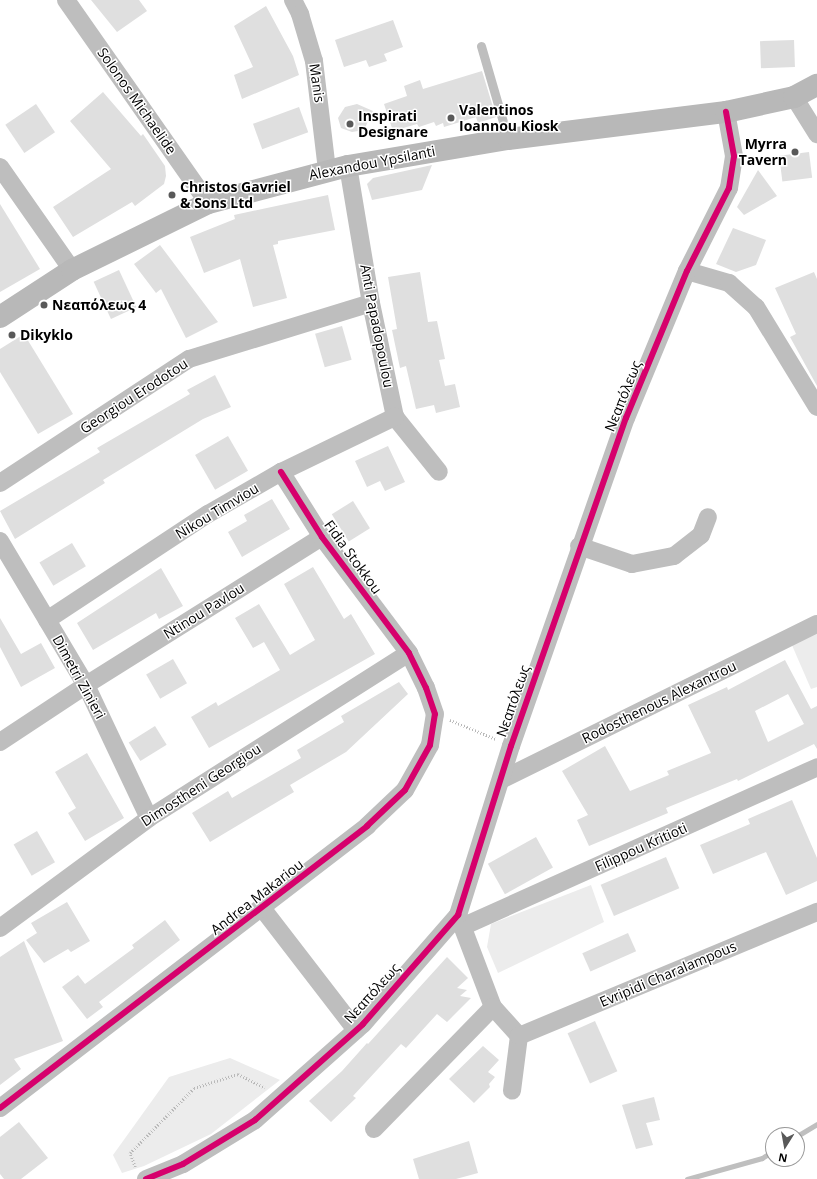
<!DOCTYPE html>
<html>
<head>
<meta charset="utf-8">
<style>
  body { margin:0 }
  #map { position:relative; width:817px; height:1179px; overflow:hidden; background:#fff; font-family:"Open Sans",sans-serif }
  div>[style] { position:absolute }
  .green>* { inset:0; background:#ececec }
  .stream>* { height:5px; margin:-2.5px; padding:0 2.5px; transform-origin:2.5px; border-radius:2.5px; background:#bfbfbf }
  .building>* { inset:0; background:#dfdfdf; transform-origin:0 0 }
  .path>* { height:2.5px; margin-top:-1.25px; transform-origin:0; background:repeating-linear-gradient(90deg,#b9b9b9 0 1px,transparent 0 3px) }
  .lane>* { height:9px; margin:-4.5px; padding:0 4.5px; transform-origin:4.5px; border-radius:4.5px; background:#bebebe }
  .street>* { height:18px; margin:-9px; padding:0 9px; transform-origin:9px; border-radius:9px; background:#bebebe }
  .secondary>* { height:22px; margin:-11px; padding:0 11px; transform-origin:11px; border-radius:11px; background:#b8b8b8 }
  .cycleway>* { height:6px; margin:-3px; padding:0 3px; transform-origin:3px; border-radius:3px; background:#d6006c }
  .dots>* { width:11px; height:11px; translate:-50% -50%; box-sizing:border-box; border:2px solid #fff; border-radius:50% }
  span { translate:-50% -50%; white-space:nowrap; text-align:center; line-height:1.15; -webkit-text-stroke:3px #fff; paint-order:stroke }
  .street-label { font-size:14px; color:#000 }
  .poi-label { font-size:14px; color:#000; font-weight:700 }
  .left { translate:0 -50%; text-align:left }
  .right { translate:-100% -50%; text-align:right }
  .north { position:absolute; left:765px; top:1127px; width:40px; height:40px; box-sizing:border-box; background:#fff; border:1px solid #999; border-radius:50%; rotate:191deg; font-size:11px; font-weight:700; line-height:16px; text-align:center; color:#000 }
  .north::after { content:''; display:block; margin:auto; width:14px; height:18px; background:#595959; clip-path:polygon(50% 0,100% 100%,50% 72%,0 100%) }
</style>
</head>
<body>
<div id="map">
  <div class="green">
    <i style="clip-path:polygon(817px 631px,817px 687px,811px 689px,791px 643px)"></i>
    <i style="clip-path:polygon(591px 885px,604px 922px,498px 973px,487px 947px,491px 924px)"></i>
    <i style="clip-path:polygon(230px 1058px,280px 1080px,211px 1134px,144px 1166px,122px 1173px,113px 1155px,169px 1077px)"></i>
  </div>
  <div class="stream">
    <i style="left:797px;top:1136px;width:23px;rotate:-31deg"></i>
    <i style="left:687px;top:1179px;width:78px;rotate:-15.6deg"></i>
    <i style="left:762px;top:1158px;width:13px;rotate:-32deg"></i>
  </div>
  <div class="building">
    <i style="clip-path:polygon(91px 0,139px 0,147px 11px,117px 32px)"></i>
    <i style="clip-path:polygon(266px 6px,293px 56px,299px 75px,242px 99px,234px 75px,253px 67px,234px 26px)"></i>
    <i style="clip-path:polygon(393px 20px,403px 47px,384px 54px,387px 61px,369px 67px,366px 60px,344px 67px,335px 40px)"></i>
    <i style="left:794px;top:40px;width:27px;height:34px;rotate:88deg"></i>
    <i style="clip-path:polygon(482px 71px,496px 117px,478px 123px,476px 117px,444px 127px,443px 123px,436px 126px,434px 122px,419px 127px,417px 124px,393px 131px,384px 104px,407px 96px,404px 86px,420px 80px,423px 89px)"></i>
    <i style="clip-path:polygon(103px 92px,141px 136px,143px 134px,165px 166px,166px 176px,164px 184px,135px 206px,132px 202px,73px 237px,53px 207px,111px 169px,70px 121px)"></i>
    <i style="left:36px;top:104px;width:34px;height:37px;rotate:56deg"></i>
    <i style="clip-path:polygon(357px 104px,373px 111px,364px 130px,352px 132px,341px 128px,338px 118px,345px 107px)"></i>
    <i style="left:299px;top:107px;width:27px;height:49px;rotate:70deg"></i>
    <i style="left:809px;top:152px;width:26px;height:30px;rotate:83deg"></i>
    <i style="clip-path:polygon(432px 165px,422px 190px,372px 200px,367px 184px,373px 178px)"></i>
    <i style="clip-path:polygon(758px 170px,777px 196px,744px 215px,737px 207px)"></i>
    <i style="clip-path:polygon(328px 195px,335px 230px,278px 241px,278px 244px,273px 245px,287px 298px,253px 307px,240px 259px,204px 273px,190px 237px,235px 219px,234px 215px)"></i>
    <i style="clip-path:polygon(0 204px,40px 269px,0 292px)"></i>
    <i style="clip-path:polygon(733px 228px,766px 240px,756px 265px,736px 272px,716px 264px)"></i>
    <i style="clip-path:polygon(160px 245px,218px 322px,186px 338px,161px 289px,156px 293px,134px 264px)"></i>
    <i style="left:119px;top:270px;width:41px;height:28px;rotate:65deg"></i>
    <i style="clip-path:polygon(420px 272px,428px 322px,437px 321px,445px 359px,439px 360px,445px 386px,455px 384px,460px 407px,436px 413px,434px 405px,416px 409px,406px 366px,400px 368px,392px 330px,397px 329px,388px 277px)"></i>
    <i style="clip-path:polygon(814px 272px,817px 279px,817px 386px,790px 337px,796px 334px,775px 288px)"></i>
    <i style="left:342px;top:326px;width:35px;height:28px;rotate:74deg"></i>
    <i style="clip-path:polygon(24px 334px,73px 414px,38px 434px,0 372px,0 349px)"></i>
    <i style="clip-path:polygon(215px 375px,231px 407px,203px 419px,103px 480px,105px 483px,15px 539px,0 511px,100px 452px,97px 448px,190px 394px,187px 390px)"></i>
    <i style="left:228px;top:436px;width:40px;height:38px;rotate:60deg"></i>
    <i style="clip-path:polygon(388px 446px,405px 482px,385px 491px,380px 481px,367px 487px,355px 461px)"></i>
    <i style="clip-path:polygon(272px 499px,290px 529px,242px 557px,228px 532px,247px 521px,244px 515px)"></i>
    <i style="left:353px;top:501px;width:32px;height:25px;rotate:58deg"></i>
    <i style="left:72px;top:543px;width:27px;height:38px;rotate:59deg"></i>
    <i style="clip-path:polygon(313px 567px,344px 619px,351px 614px,375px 654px,209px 748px,191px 717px,216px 702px,218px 706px,280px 670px,264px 642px,253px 648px,235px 618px,259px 604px,290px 655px,315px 640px,284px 584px)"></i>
    <i style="clip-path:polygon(161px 568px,183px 606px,159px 619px,156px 613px,93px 650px,77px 623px)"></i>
    <i style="clip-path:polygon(0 618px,21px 654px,41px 643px,55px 668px,21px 687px,0 647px)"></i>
    <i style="left:173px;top:659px;width:28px;height:31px;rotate:60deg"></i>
    <i style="clip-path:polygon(evenodd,785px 660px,811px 709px,817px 706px,817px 749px,814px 744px,738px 781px,737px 779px,666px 808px,668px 813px,589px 846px,577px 820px,588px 815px,562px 771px,605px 746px,630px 791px,669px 775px,667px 771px,711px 753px,688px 705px,727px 687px,728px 690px,785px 660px,788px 694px,804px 724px,768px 742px,755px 711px,788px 694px)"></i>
    <i style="clip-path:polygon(399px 682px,408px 694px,346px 752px,290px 785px,294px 792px,210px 842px,192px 813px,228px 791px,232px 798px,301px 758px,297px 750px,344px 722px,341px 716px)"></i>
    <i style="left:155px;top:726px;width:22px;height:31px;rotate:58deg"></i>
    <i style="clip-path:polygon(87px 753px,124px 818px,85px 841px,68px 813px,76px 808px,55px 772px)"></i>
    <i style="clip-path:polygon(792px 800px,817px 858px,817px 881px,786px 895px,766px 852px,713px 874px,700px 845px,750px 824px,748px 819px)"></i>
    <i style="left:37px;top:831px;width:36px;height:27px;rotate:60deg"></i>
    <i style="left:536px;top:837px;width:35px;height:55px;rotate:61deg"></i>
    <i style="left:666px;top:857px;width:34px;height:71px;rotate:67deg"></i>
    <i style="clip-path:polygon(67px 902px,90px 941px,71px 952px,68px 949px,44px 963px,26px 940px,37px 933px,31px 923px)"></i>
    <i style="clip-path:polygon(165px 920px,180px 940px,99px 1002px,103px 1007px,87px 1019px,62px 987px,78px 975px,85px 984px,134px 948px,132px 945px)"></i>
    <i style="left:628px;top:933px;width:20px;height:50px;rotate:66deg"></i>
    <i style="clip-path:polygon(24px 941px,63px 1041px,14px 1059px,21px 1069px,0 1085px,0 957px)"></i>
    <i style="clip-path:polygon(447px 957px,468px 978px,457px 988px,467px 990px,460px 996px,471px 998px,447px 1022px,437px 1014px,406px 1048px,401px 1044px,353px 1096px,356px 1098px,331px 1122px,309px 1101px,342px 1071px,367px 1043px,368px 1044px)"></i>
    <i style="left:595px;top:1021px;width:55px;height:30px;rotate:66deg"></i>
    <i style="clip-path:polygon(483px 1046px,499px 1060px,488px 1072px,495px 1077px,489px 1084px,490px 1087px,474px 1103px,449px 1079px)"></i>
    <i style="clip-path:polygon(654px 1097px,660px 1120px,646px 1123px,653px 1145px,636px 1149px,622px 1105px)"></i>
    <i style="clip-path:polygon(19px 1122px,48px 1158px,21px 1179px,4px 1179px,0 1174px,0 1137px)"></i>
    <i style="clip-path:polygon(469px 1141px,478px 1173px,456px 1179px,419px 1179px,413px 1159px)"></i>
  </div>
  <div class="path">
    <i style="left:450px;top:720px;width:50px;rotate:22.4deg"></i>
    <i style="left:135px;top:1167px;width:15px;rotate:-110deg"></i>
    <i style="left:130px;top:1153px;width:91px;rotate:-45.4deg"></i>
    <i style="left:194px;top:1088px;width:46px;rotate:-17.7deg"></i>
    <i style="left:238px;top:1074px;width:30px;rotate:27deg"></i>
  </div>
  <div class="lane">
    <i style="left:481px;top:46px;width:97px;rotate:73.8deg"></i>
  </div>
  <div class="street">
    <i style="left:66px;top:0;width:248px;rotate:55deg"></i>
    <i style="left:293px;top:0;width:16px;rotate:63deg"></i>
    <i style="left:300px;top:14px;width:49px;rotate:73.4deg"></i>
    <i style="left:314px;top:61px;width:110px;rotate:83.2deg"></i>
    <i style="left:794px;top:97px;width:44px;rotate:58.1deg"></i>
    <i style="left:348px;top:166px;width:139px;rotate:80.5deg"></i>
    <i style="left:371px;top:303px;width:116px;rotate:78.1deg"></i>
    <i style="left:395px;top:417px;width:70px;rotate:51.3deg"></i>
    <i style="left:0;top:167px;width:126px;rotate:55deg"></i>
    <i style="left:687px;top:271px;width:44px;rotate:15.9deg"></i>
    <i style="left:729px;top:283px;width:36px;rotate:42deg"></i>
    <i style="left:756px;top:307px;width:117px;rotate:58.6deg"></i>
    <i style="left:0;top:483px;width:226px;rotate:-33.3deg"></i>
    <i style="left:189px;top:359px;width:190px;rotate:-17.1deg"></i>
    <i style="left:0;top:541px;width:168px;rotate:59.2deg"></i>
    <i style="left:86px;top:685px;width:147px;rotate:64.7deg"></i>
    <i style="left:579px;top:546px;width:56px;rotate:18.8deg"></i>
    <i style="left:632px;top:564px;width:43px;rotate:-10.8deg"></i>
    <i style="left:674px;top:556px;width:34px;rotate:-38deg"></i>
    <i style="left:701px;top:535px;width:19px;rotate:-69deg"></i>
    <i style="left:47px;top:620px;width:193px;rotate:-33.4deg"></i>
    <i style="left:208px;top:514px;width:84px;rotate:-29.9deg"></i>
    <i style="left:281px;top:472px;width:127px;rotate:-25.8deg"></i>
    <i style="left:0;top:742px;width:103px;rotate:-33.5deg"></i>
    <i style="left:86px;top:685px;width:279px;rotate:-32.1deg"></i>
    <i style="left:501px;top:780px;width:352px;rotate:-26.3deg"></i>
    <i style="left:262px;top:908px;width:154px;rotate:52.4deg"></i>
    <i style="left:458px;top:915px;width:98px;rotate:69.2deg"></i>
    <i style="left:493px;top:1007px;width:39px;rotate:48deg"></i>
    <i style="left:519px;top:1036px;width:55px;rotate:97.3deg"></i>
    <i style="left:464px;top:926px;width:387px;rotate:-24.2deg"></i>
    <i style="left:0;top:928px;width:185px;rotate:-36.4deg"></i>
    <i style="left:149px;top:818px;width:308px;rotate:-32.4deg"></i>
    <i style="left:519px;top:1036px;width:323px;rotate:-22.6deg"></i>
    <i style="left:0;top:1108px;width:463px;rotate:-37.5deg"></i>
    <i style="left:367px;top:826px;width:52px;rotate:-43.5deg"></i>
    <i style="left:405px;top:790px;width:51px;rotate:-60.9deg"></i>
    <i style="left:430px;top:745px;width:31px;rotate:-81deg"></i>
    <i style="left:435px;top:714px;width:28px;rotate:-109deg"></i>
    <i style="left:426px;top:688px;width:39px;rotate:-116deg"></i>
    <i style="left:409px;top:653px;width:145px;rotate:-126.9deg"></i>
    <i style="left:322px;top:537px;width:77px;rotate:-122.2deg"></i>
    <i style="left:374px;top:1129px;width:170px;rotate:-45.7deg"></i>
    <i style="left:146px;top:1179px;width:40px;rotate:-22deg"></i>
    <i style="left:183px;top:1164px;width:84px;rotate:-31.4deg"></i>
    <i style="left:255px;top:1120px;width:144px;rotate:-41.6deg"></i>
    <i style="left:363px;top:1024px;width:145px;rotate:-48.9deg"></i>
    <i style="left:458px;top:915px;width:177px;rotate:-72.6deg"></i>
    <i style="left:511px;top:746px;width:348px;rotate:-70.7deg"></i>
    <i style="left:626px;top:418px;width:159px;rotate:-67.5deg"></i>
    <i style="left:687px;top:271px;width:93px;rotate:-63.2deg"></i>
    <i style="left:729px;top:188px;width:32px;rotate:-81deg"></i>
    <i style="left:734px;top:156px;width:45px;rotate:-100.3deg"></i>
  </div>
  <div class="secondary">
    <i style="left:0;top:317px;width:86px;rotate:-33.1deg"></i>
    <i style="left:72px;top:270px;width:152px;rotate:-26.2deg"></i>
    <i style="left:208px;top:203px;width:145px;rotate:-14.8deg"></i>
    <i style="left:348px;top:166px;width:162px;rotate:-9.6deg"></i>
    <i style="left:508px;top:139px;width:220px;rotate:-7.1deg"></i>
    <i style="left:726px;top:112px;width:70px;rotate:-12.4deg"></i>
    <i style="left:794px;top:97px;width:26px;rotate:-28deg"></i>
  </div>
  <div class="cycleway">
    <i style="left:0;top:1108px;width:463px;rotate:-37.5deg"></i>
    <i style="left:367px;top:826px;width:52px;rotate:-43.5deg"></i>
    <i style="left:405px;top:790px;width:51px;rotate:-60.9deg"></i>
    <i style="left:430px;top:745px;width:31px;rotate:-81deg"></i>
    <i style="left:435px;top:714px;width:28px;rotate:-109deg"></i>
    <i style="left:426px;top:688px;width:39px;rotate:-116deg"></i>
    <i style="left:409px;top:653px;width:145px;rotate:-126.9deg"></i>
    <i style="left:322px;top:537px;width:77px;rotate:-122.2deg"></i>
    <i style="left:146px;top:1179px;width:40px;rotate:-22deg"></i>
    <i style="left:183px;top:1164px;width:84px;rotate:-31.4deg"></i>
    <i style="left:255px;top:1120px;width:144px;rotate:-41.6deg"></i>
    <i style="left:363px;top:1024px;width:145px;rotate:-48.9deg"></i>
    <i style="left:458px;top:915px;width:177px;rotate:-72.6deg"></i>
    <i style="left:511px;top:746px;width:348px;rotate:-70.7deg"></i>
    <i style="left:626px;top:418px;width:159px;rotate:-67.5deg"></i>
    <i style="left:687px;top:271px;width:93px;rotate:-63.2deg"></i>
    <i style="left:729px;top:188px;width:32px;rotate:-81deg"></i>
    <i style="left:734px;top:156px;width:45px;rotate:-100.3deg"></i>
  </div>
  <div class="dots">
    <i style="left:451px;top:118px;background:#595959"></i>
    <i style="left:350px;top:124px;background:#595959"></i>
    <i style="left:795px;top:152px;background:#595959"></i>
    <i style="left:172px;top:195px;background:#595959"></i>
    <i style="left:44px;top:305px;background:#595959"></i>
    <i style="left:12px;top:335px;background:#595959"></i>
  </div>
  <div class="street-label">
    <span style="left:317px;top:83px;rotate:82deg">Manis</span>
    <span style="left:137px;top:101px;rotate:55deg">Solonos Michaelide</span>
    <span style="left:372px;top:163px;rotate:-11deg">Alexandou Ypsilanti</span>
    <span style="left:377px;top:326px;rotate:79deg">Anti Papadopoulou</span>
    <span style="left:134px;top:396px;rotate:-33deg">Georgiou Erodotou</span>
    <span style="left:623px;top:396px;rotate:-68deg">Νεαπόλεως</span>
    <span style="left:217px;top:511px;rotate:-31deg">Nikou Timviou</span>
    <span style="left:353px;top:557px;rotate:54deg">Fidia Stokkou</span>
    <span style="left:204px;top:611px;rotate:-32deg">Ntinou Pavlou</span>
    <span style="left:79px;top:677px;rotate:61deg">Dimetri Zinieri</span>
    <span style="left:513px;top:701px;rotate:-71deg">Νεαπόλεως</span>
    <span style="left:659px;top:702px;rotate:-26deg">Rodosthenous Alexantrou</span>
    <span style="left:201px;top:785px;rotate:-33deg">Dimostheni Georgiou</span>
    <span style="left:641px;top:847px;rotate:-24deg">Filippou Kritioti</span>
    <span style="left:257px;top:897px;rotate:-38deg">Andrea Makariou</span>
    <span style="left:668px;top:974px;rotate:-23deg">Evripidi Charalampous</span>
    <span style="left:372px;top:993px;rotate:-48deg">Νεαπόλεως</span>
  </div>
  <div class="poi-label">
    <span class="left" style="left:459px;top:118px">Valentinos<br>Ioannou Kiosk</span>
    <span class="left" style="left:358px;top:124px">Inspirati<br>Designare</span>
    <span class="right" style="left:787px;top:152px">Myrra<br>Tavern</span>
    <span class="left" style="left:180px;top:195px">Christos Gavriel<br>&amp; Sons Ltd</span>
    <span class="left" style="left:52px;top:305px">Νεαπόλεως 4</span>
    <span class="left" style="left:20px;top:335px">Dikyklo</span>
  </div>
  <div class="north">N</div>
</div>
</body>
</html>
